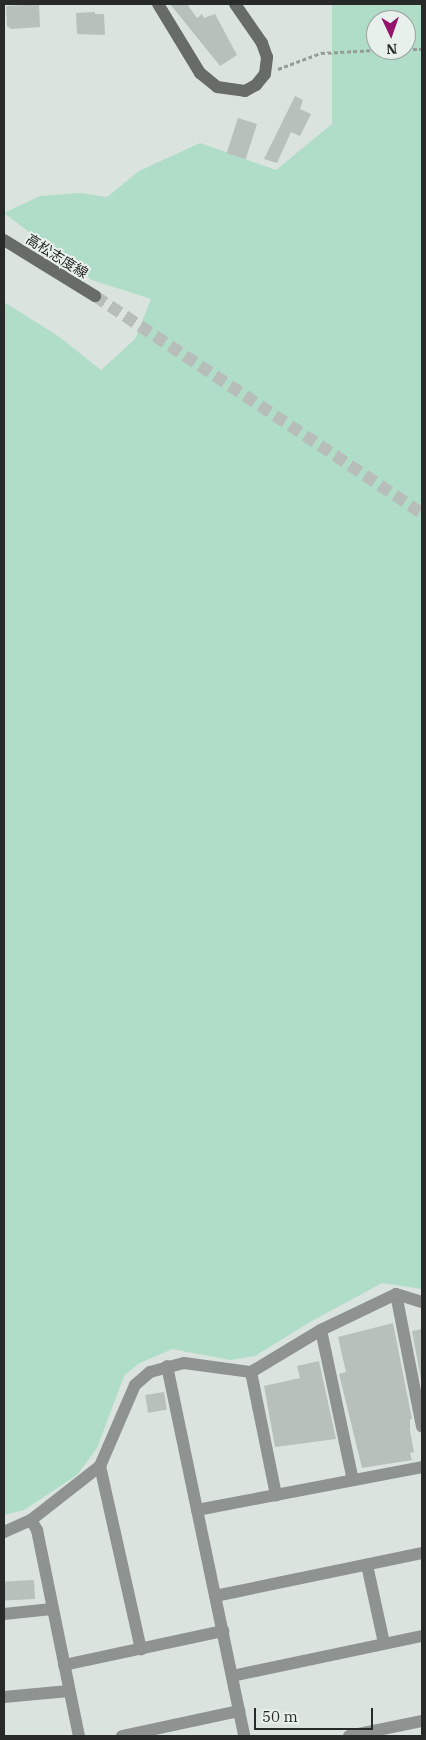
<!DOCTYPE html>
<html>
<head>
<meta charset="utf-8">
<style>
  body { margin:0 }
  #map { position:relative; width:426px; height:1740px; overflow:hidden; background:#dbe3df; font-family:"IBM Plex Serif","Noto Sans JP",serif }
  div>[style] { position:absolute }
  .green>* { inset:0; background:#afddc7 }
  .building>* { inset:0; background:#b8c0bc; transform-origin:0 0 }
  .secondary-tunnel>* { height:12px; margin-top:-6px; transform-origin:0; background:repeating-linear-gradient(90deg,#b7beba 0 12px,transparent 0 18px) }
  .path>* { height:3px; margin-top:-1.5px; transform-origin:0; background:repeating-linear-gradient(90deg,#969c99 0 4px,transparent 0 6.5px) }
  .street>* { height:12px; margin:-6px; padding:0 6px; transform-origin:6px; border-radius:6px; background:#8e9290 }
  .secondary>* { height:12px; margin:-6px; padding:0 6px; transform-origin:6px; border-radius:6px; background:#676c69 }
  span { translate:-50% -50%; white-space:nowrap; text-align:center; line-height:1.15; -webkit-text-stroke:4px #e8f0ec; paint-order:stroke }
  .street-label { font-size:14px; color:#272a28 }
  .frame { position:absolute; inset:0; border:5px solid #272a28; pointer-events:none }
  .north { position:absolute; left:366px; top:10px; width:50px; height:50px; box-sizing:border-box; background:#e8f0ec; border:1px solid #9ba19e; border-radius:50%; rotate:177deg; font-size:14px; font-weight:700; line-height:20px; text-align:center; color:#272a28 }
  .north::after { content:''; display:block; margin:auto; width:18px; height:22px; background:#94136d; clip-path:polygon(50% 0,100% 100%,50% 72%,0 100%) }
  .scale { position:absolute; left:254px; top:1708px; width:119px; height:22px; box-sizing:border-box; border:2px solid #272a28; border-top:0; padding-left:6px; font-size:15px; line-height:18px; white-space:nowrap; color:#272a28; -webkit-text-stroke:4px #e8f0ec; paint-order:stroke }
</style>
</head>
<body>
<div id="map">
  <div class="green">
    <i style="clip-path:polygon(evenodd,332px 4px,422px 4px,422px 1289px,382px 1283px,310px 1322px,255px 1356px,230px 1360px,172px 1349px,138px 1364px,124px 1376px,97px 1448px,77px 1475px,24px 1510px,4px 1515px,4px 302px,58px 336px,101px 370px,135px 339px,151px 299px,92px 280px,4px 213px,40px 196px,80px 193px,107px 197px,139px 171px,200px 143px,276px 170px,332px 124px,332px 4px,376px 20px,406px 20px,406px 50px,376px 50px,376px 20px)"></i>
  </div>
  <div class="building">
    <i style="clip-path:polygon(39px 4px,40px 27px,11px 29px,7px 26px,6px 6px)"></i>
    <i style="clip-path:polygon(170px 4px,187px 4px,197px 18px,202px 14px,204px 18px,215px 14px,237px 55px,220px 66px)"></i>
    <i style="clip-path:polygon(95px 12px,95px 14px,104px 14px,105px 35px,77px 34px,76px 13px)"></i>
    <i style="clip-path:polygon(295px 96px,303px 100px,300px 109px,311px 114px,300px 136px,291px 132px,277px 163px,264px 159px)"></i>
    <i style="left:238px;top:118px;width:20px;height:37px;rotate:18deg"></i>
    <i style="clip-path:polygon(393px 1323px,412px 1419px,410px 1419px,410px 1431px,414px 1452px,410px 1453px,412px 1460px,362px 1468px,339px 1374px,346px 1372px,338px 1337px)"></i>
    <i style="clip-path:polygon(422px 1329px,422px 1385px,412px 1331px)"></i>
    <i style="clip-path:polygon(319px 1361px,336px 1439px,275px 1447px,264px 1386px,300px 1378px,297px 1366px)"></i>
    <i style="left:164px;top:1392px;width:18px;height:19px;rotate:81deg"></i>
    <i style="left:34px;top:1580px;width:19px;height:30px;rotate:87deg"></i>
  </div>
  <div class="secondary-tunnel">
    <i style="left:95px;top:296px;width:392px;rotate:33.6deg"></i>
  </div>
  <div class="path">
    <i style="left:406px;top:49px;width:16px"></i>
    <i style="left:278px;top:69px;width:46px;rotate:-20.4deg"></i>
    <i style="left:321px;top:53px;width:55px;rotate:-3.1deg"></i>
  </div>
  <div class="street">
    <i style="left:396px;top:1294px;width:135px;rotate:78.9deg"></i>
    <i style="left:321px;top:1330px;width:153px;rotate:78deg"></i>
    <i style="left:167px;top:1366px;width:378px;rotate:78.2deg"></i>
    <i style="left:251px;top:1372px;width:126px;rotate:78.5deg"></i>
    <i style="left:100px;top:1466px;width:188px;rotate:77.4deg"></i>
    <i style="left:197px;top:1510px;width:229px;rotate:-10.8deg"></i>
    <i style="left:31px;top:1520px;width:12px;rotate:59deg"></i>
    <i style="left:37px;top:1530px;width:210px;rotate:78.5deg"></i>
    <i style="left:4px;top:1532px;width:30px;rotate:-24deg"></i>
    <i style="left:31px;top:1520px;width:88px;rotate:-38deg"></i>
    <i style="left:100px;top:1466px;width:88px;rotate:-66.6deg"></i>
    <i style="left:135px;top:1385px;width:20px;rotate:-41deg"></i>
    <i style="left:150px;top:1372px;width:35px;rotate:-15deg"></i>
    <i style="left:184px;top:1363px;width:68px;rotate:7.7deg"></i>
    <i style="left:251px;top:1372px;width:82px;rotate:-31deg"></i>
    <i style="left:321px;top:1330px;width:83px;rotate:-25.6deg"></i>
    <i style="left:396px;top:1294px;width:27px;rotate:17deg"></i>
    <i style="left:367px;top:1565px;width:80px;rotate:77.7deg"></i>
    <i style="left:215px;top:1596px;width:211px;rotate:-11.7deg"></i>
    <i style="left:4px;top:1614px;width:48px;rotate:-5.9deg"></i>
    <i style="left:64px;top:1665px;width:163px;rotate:-12.1deg"></i>
    <i style="left:232px;top:1676px;width:194px;rotate:-11.9deg"></i>
    <i style="left:4px;top:1697px;width:65px;rotate:-5.3deg"></i>
    <i style="left:122px;top:1736px;width:120px;rotate:-12.1deg"></i>
    <i style="left:349px;top:1736px;width:75px;rotate:-11.6deg"></i>
  </div>
  <div class="secondary">
    <i style="left:158px;top:4px;width:81px;rotate:58.7deg"></i>
    <i style="left:200px;top:73px;width:22px;rotate:39deg"></i>
    <i style="left:217px;top:87px;width:28px;rotate:8deg"></i>
    <i style="left:245px;top:91px;width:13px;rotate:-29deg"></i>
    <i style="left:256px;top:85px;width:14px;rotate:-51deg"></i>
    <i style="left:265px;top:74px;width:17px;rotate:-83deg"></i>
    <i style="left:267px;top:57px;width:15px;rotate:-110deg"></i>
    <i style="left:262px;top:43px;width:47px;rotate:-124.7deg"></i>
    <i style="left:4px;top:240px;width:107px;rotate:31.6deg"></i>
  </div>
  <div class="street-label">
    <span style="left:57px;top:256px;rotate:32deg">高松志度線</span>
  </div>
  <div class="frame"></div>
  <div class="north">N</div>
  <div class="scale">50 m</div>
</div>
</body>
</html>
